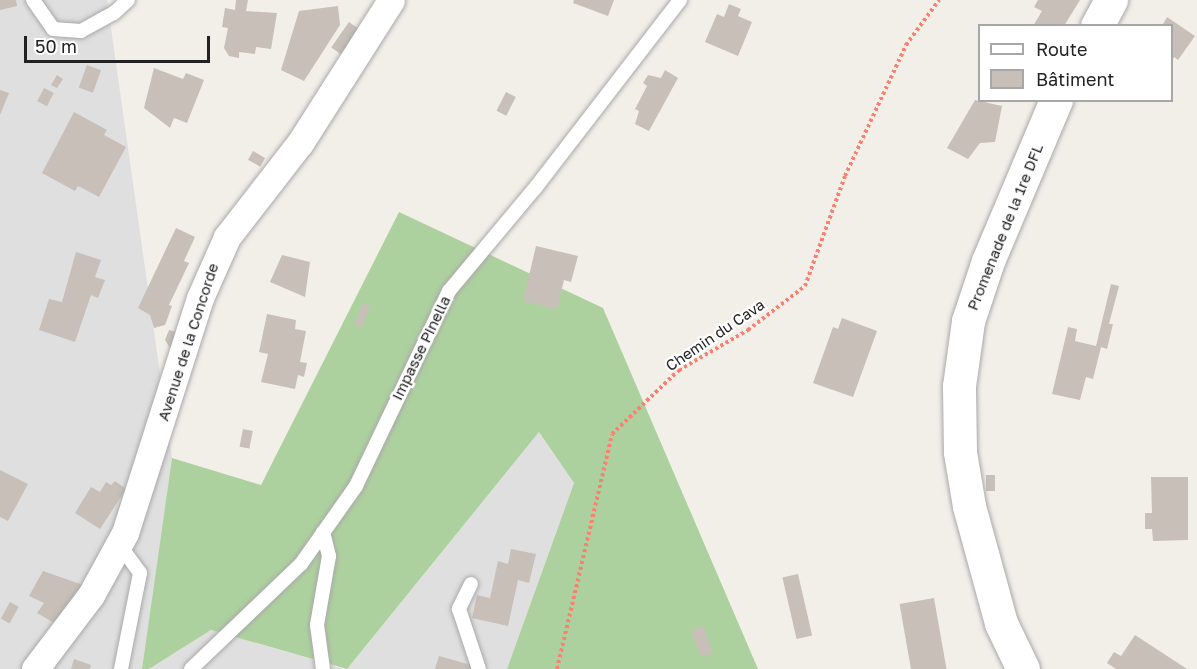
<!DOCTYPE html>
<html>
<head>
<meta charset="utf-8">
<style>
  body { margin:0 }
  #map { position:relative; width:1197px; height:669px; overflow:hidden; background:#f2efe9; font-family:"Golos Text",sans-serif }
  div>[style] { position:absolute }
  .residential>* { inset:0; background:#e0dfdf }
  .forest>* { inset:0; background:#add19e }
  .building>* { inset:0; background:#c7bfb8; transform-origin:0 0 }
  .path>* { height:4px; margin-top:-2px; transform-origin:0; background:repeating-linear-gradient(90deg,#fa8072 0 3px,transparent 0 6px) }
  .roads { filter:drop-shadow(0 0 2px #a9a9a9) drop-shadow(0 0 2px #a9a9a9) }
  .service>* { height:14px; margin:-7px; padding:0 7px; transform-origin:7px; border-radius:7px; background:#fff }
  .minor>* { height:27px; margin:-13.5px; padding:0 13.5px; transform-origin:13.5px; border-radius:13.5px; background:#fff }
  .tertiary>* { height:33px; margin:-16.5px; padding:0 16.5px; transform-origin:16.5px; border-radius:16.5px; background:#fff }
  span { translate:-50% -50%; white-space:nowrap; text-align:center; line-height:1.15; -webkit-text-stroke:4.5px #fff; paint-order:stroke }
  .street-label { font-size:15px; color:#222 }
  .legend { position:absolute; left:978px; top:24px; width:195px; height:78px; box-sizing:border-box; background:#fff; border:2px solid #a7a7a7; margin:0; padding:8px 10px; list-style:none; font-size:18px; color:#222 }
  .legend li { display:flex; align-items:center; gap:12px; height:30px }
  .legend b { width:30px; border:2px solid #a7a7a7 }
  .scale { position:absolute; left:24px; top:36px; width:186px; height:27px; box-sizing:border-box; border:3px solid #222; border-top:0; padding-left:8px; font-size:18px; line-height:21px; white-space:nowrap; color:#222; -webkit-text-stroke:4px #fff; paint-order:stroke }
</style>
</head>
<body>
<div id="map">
  <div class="residential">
    <i style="clip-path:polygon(0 0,107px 0,172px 458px,142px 669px,0 669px)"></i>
    <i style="clip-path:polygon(539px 432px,574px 483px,507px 669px,347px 669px)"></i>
    <i style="clip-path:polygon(211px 630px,345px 669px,149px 669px)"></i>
  </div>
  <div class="forest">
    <i style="clip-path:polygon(399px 212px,603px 308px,758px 669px,507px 669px,574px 483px,539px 432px,347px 669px,211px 630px,149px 669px,142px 669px,172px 458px,261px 485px)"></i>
  </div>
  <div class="building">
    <i style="clip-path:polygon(0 0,16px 0,17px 6px,0 10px)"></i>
    <i style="clip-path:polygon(236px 0,248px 0,246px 11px,277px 13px,271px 49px,256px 47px,255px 54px,239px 52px,239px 58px,229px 56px,224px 48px,228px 28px,222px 27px,225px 8px,235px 10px)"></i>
    <i style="clip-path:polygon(574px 0,614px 0,608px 16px,573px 3px)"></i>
    <i style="clip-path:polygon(1038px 0,1080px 0,1064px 26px,1033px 26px,1042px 11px,1034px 7px)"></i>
    <i style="clip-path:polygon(729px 4px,741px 9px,738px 16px,752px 22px,738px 56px,705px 42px,717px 14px,724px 17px)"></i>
    <i style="clip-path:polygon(338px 6px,340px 25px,304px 81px,281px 70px,299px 11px)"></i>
    <i style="clip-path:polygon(1167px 17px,1195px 36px,1178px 60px,1174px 57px,1172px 61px,1172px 26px,1162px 26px)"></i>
    <i style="left:349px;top:22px;width:16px;height:31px;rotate:35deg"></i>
    <i style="left:87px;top:65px;width:15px;height:24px;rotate:20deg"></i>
    <i style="clip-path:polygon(154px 68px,183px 79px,186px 73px,204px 80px,187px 123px,174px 118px,170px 128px,144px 108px)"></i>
    <i style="clip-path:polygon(665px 70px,678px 78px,649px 131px,635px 124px,639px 111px,635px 109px,647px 86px,643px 83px,648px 75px,661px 78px)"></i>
    <i style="clip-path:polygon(57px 75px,63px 79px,57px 88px,51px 85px)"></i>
    <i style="left:44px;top:88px;width:11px;height:15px;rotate:27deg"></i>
    <i style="clip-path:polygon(0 90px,9px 93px,0 115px)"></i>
    <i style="left:506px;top:92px;width:11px;height:21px;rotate:27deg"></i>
    <i style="clip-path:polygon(975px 100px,1002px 106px,995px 142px,980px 143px,968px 159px,947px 148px)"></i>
    <i style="clip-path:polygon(74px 112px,107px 130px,104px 135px,126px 147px,99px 197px,78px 186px,75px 191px,42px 173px)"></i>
    <i style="left:253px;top:151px;width:14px;height:10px;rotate:30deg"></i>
    <i style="clip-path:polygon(176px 228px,195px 237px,184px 261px,189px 263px,169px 305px,172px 306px,165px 325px,154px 328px,150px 315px,138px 308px)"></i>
    <i style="clip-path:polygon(536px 246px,578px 256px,571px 282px,564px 280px,557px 309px,523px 301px)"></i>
    <i style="clip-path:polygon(76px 252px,101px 260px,95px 277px,105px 280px,98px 298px,91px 295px,75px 342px,39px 330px,49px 299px,62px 302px)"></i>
    <i style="clip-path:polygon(282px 255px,310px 262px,305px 297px,270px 282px)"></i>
    <i style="clip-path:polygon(1111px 284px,1119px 286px,1109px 324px,1113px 324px,1107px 349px,1101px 347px,1093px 379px,1086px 377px,1080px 400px,1052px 394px,1068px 327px,1077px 329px,1075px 341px,1096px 346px)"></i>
    <i style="left:363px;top:303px;width:8px;height:23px;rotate:23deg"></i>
    <i style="clip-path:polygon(267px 314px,296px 320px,295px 329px,306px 331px,300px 362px,307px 363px,304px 377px,298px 375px,295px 389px,261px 382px,268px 354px,259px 352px)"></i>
    <i style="clip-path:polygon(842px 318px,877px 331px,853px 397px,813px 383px,833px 327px,838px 329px)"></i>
    <i style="clip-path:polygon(169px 330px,177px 332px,174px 354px,165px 340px)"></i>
    <i style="left:243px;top:429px;width:10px;height:18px;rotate:11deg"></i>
    <i style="clip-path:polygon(0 470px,28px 484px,8px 521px,0 517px)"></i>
    <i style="left:986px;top:475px;width:9px;height:16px"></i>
    <i style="clip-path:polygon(1151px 477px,1188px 477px,1188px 540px,1153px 541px,1152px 529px,1145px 529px,1145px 513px,1152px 513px)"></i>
    <i style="clip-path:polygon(115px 481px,126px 489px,100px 529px,75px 513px,91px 487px,100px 492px,106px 482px,111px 485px)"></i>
    <i style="clip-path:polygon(511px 549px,536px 554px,529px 583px,518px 580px,508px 626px,472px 618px,477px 595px,490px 598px,498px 561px,508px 564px)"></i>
    <i style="clip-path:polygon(43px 571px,83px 585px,56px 624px,37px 613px,44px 603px,29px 596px)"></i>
    <i style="left:798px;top:574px;width:63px;height:16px;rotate:77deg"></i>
    <i style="left:934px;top:598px;width:72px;height:35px;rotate:80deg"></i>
    <i style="left:10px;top:602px;width:10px;height:19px;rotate:29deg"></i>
    <i style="left:703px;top:626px;width:28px;height:13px;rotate:69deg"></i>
    <i style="clip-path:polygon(1135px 635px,1184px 667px,1187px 669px,1116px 669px,1107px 663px,1114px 652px,1121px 656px)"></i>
    <i style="clip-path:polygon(439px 656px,471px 665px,470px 669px,435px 669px)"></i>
    <i style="clip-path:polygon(74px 659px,91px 665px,90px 669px,71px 669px)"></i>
  </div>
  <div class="path">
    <i style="left:557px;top:669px;width:241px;rotate:-76.8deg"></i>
    <i style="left:612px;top:434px;width:93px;rotate:-43.7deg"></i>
    <i style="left:679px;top:370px;width:80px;rotate:-30.1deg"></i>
    <i style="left:748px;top:330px;width:72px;rotate:-37.7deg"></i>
    <i style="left:805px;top:286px;width:117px;rotate:-70deg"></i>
    <i style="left:845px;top:176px;width:145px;rotate:-65deg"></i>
    <i style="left:906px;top:45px;width:56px;rotate:-53.7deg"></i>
  </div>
  <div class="roads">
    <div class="service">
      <i style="left:33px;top:0;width:35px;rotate:55deg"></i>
      <i style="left:53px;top:29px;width:28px;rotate:4deg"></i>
      <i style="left:81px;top:31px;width:38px;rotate:-29deg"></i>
      <i style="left:114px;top:13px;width:19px;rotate:-43deg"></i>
      <i style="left:323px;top:532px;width:25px;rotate:76deg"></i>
      <i style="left:329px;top:556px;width:70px;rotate:99.9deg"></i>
      <i style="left:317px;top:625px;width:44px;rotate:82.2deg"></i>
      <i style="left:119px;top:544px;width:36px;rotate:54deg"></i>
      <i style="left:140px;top:573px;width:98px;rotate:101.2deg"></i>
      <i style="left:471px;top:584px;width:28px;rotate:116deg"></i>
      <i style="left:459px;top:609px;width:63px;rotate:71.6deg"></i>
      <i style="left:191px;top:669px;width:152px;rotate:-43.7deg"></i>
      <i style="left:301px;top:564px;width:95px;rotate:-54.8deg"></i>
      <i style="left:356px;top:486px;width:216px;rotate:-64.5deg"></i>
      <i style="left:449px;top:291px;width:136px;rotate:-50.1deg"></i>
      <i style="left:536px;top:187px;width:236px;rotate:-52.4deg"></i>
    </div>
    <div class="minor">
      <i style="left:35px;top:669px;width:93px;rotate:-52.9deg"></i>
      <i style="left:91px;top:595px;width:71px;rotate:-61.3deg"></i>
      <i style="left:125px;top:533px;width:247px;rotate:-72.3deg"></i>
      <i style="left:200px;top:298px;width:67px;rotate:-66.1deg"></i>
      <i style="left:227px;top:237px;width:119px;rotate:-52.2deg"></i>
      <i style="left:300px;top:143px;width:169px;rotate:-57.5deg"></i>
    </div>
    <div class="tertiary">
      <i style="left:1097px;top:26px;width:30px;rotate:-62deg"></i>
      <i style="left:1023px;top:669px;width:51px;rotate:-115.6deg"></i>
      <i style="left:1001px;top:623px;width:121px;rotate:-105.3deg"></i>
      <i style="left:969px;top:506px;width:55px;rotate:-99.5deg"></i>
      <i style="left:960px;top:452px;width:66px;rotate:-90.9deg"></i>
      <i style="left:959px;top:386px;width:66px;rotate:-82.1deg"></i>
      <i style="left:968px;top:321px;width:63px;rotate:-71.6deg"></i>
      <i style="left:988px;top:261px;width:175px;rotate:-67.1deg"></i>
    </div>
  </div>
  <div class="street-label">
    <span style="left:1005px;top:227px;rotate:-68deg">Promenade de la 1re DFL</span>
    <span style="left:715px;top:335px;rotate:-34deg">Chemin du Cava</span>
    <span style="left:188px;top:342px;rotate:-72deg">Avenue de la Concorde</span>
    <span style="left:421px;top:348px;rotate:-64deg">Impasse Pinella</span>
  </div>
  <ul class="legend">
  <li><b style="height:8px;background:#fff"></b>Route</li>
  <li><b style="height:16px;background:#c7bfb8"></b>Bâtiment</li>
  </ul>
  <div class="scale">50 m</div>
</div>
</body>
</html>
